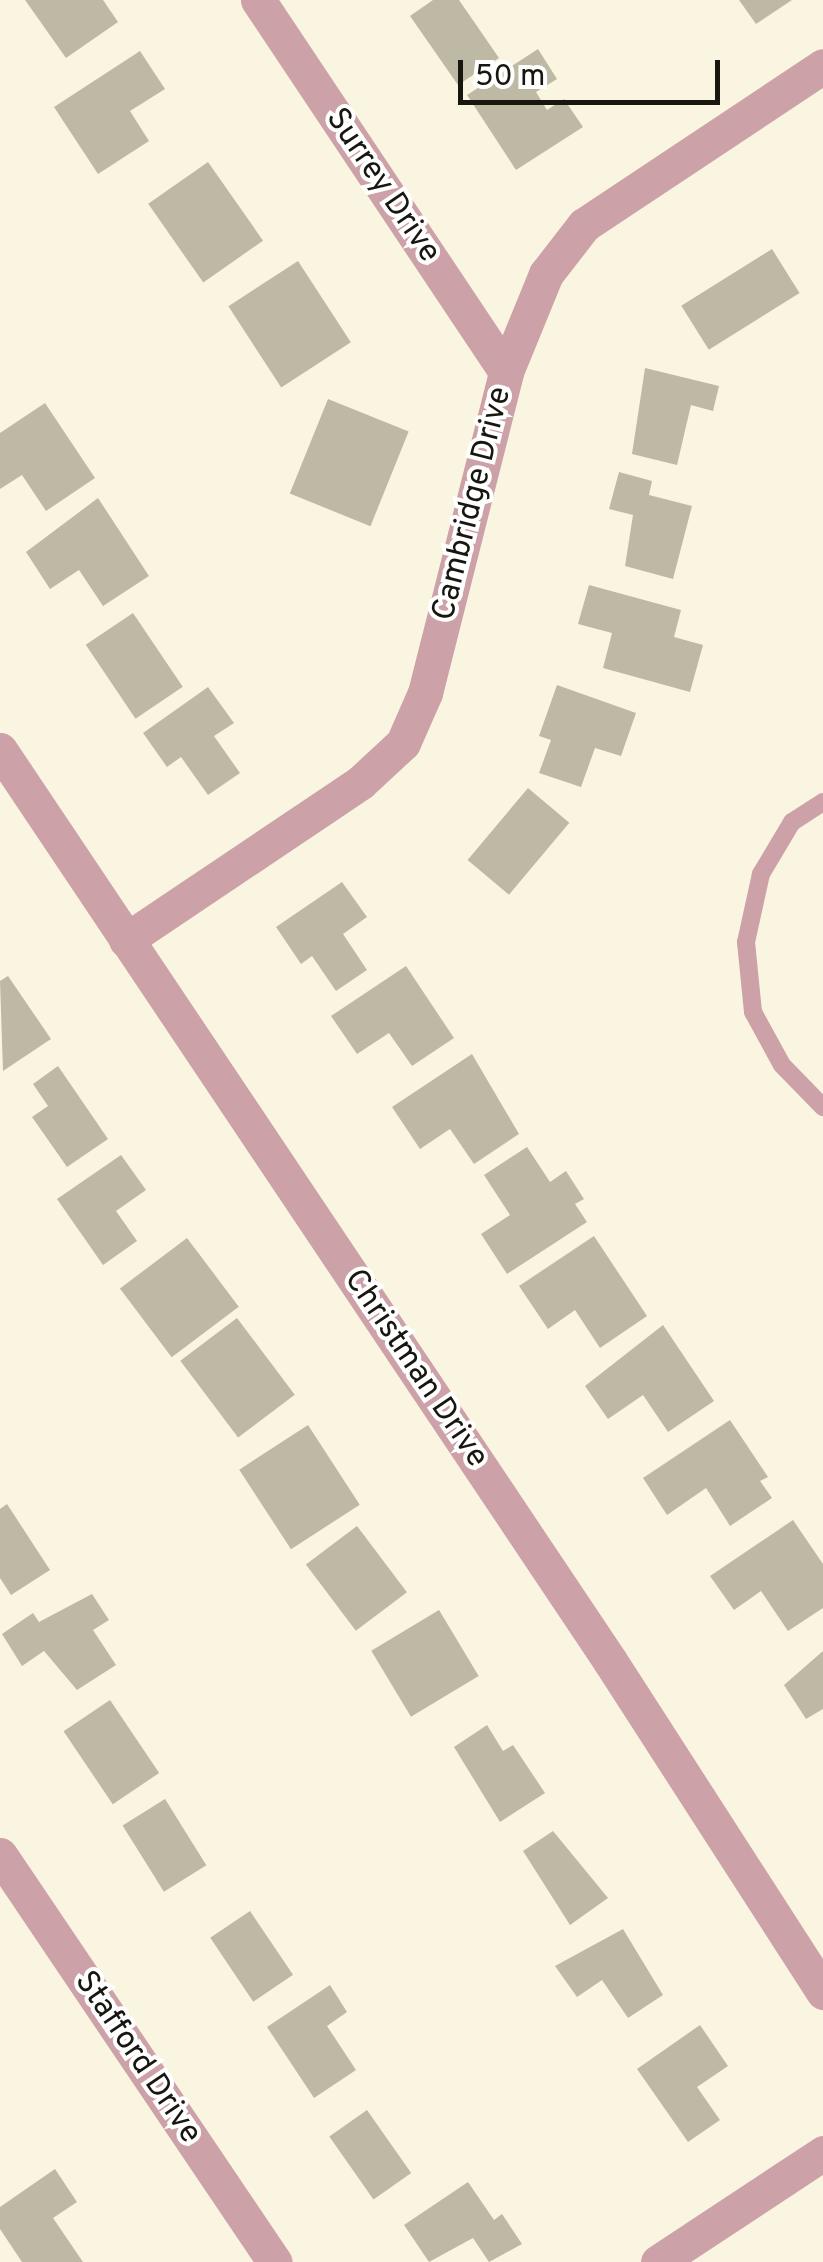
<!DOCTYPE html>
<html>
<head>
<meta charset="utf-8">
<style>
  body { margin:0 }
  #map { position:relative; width:823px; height:2262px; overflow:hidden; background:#faf5e1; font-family:Overpass,sans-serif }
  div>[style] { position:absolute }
  .building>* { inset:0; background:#bdb9a5; transform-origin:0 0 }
  .service>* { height:18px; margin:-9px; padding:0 9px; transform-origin:9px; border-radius:9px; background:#cca1a7 }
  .minor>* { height:35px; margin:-17.5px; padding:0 17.5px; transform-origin:17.5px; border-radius:17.5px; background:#cca1a7 }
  span { translate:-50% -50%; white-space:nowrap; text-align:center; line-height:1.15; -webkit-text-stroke:8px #fff; paint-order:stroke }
  .street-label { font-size:32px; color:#17160f }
  .scale { position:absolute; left:458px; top:60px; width:262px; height:45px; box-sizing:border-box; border:5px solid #17160f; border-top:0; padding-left:12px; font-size:30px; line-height:35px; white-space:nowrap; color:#17160f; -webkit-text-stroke:8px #fff; paint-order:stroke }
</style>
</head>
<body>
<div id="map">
  <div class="building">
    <i style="clip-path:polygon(25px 0,103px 0,118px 22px,66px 58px)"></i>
    <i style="clip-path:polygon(433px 0,459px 0,499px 58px,458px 85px,410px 16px)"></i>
    <i style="clip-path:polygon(739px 0,792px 0,756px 24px)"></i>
    <i style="clip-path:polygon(538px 49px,557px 79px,536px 92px,547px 110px,564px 99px,583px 127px,516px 170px,467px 95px)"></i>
    <i style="clip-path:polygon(140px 51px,165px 89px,130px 111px,149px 141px,98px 174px,54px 107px)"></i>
    <i style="left:208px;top:162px;width:96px;height:73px;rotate:55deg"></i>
    <i style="left:772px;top:249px;width:52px;height:107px;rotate:58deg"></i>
    <i style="left:298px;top:261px;width:97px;height:83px;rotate:57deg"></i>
    <i style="clip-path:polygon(645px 368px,719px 386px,713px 411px,691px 405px,677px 465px,632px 454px)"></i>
    <i style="left:328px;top:399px;width:87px;height:102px;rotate:22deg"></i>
    <i style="clip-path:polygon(45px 403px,95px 478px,46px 511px,22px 475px,0 489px,0 433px)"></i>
    <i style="clip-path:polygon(619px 472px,652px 481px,649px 495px,692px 506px,673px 579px,625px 566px,633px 515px,609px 509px)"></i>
    <i style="clip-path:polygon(98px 498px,149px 576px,103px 606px,79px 570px,50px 589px,26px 552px)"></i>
    <i style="clip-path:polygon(589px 585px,681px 610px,674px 637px,703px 645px,690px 692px,603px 668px,612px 633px,578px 624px)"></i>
    <i style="left:133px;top:613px;width:89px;height:57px;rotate:56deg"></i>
    <i style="clip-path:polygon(557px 685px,636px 713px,621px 756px,595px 748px,581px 787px,539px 773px,551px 740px,539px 736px)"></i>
    <i style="clip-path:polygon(208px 687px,234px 723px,214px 736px,240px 773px,208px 795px,181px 757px,167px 767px,143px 733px)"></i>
    <i style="left:528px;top:788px;width:54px;height:94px;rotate:40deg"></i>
    <i style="clip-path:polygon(342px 882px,367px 917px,343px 934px,367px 970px,336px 991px,312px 956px,301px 964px,276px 927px)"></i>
    <i style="clip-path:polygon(406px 966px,454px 1038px,412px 1066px,389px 1033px,357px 1054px,331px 1016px)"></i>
    <i style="clip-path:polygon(8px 976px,51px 1039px,3px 1071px,0 981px)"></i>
    <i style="clip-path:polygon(472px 1054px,519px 1134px,474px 1164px,450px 1129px,420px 1149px,392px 1107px)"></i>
    <i style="clip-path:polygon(58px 1066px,108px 1139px,67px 1167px,32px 1117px,48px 1106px,33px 1084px)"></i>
    <i style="clip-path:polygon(527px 1147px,550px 1182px,566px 1171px,584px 1199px,575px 1204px,587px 1222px,507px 1274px,481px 1234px,510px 1215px,484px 1175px)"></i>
    <i style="clip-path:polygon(121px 1155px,146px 1190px,116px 1211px,137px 1241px,103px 1265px,57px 1199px)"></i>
    <i style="clip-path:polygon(594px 1236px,647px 1316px,600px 1348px,575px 1310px,548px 1329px,519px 1286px)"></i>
    <i style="left:187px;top:1238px;width:86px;height:84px;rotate:53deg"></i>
    <i style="left:237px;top:1318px;width:96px;height:71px;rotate:53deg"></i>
    <i style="clip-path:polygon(663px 1325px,714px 1401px,668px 1432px,643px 1395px,608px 1419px,585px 1386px)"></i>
    <i style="clip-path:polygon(730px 1420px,768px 1477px,760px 1481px,772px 1498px,730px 1526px,706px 1488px,667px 1515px,643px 1478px)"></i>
    <i style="left:308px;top:1425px;width:95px;height:82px;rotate:57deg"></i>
    <i style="clip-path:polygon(7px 1504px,50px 1570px,11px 1595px,0 1578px,0 1509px)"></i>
    <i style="clip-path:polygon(793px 1520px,823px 1564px,823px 1608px,788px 1631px,761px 1591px,734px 1610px,710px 1576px)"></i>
    <i style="left:357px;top:1526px;width:83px;height:64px;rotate:53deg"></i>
    <i style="clip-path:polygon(92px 1594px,109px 1620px,93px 1630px,116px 1665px,77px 1690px,44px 1651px,22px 1666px,2px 1634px,33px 1613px,39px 1622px)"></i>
    <i style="left:439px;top:1610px;width:77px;height:79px;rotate:59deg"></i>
    <i style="clip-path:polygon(823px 1651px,823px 1709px,806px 1719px,784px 1685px)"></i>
    <i style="left:110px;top:1700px;width:88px;height:56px;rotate:56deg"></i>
    <i style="clip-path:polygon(487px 1725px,503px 1751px,513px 1745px,545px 1793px,500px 1822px,454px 1747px)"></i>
    <i style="left:165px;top:1799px;width:78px;height:50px;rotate:58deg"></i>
    <i style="clip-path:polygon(553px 1831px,608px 1898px,570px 1925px,523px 1851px)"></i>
    <i style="left:250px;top:1911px;width:77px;height:48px;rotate:56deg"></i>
    <i style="clip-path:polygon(623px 1929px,663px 1995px,628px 2018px,602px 1980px,577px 1997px,555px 1966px)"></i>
    <i style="clip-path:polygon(330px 1985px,347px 2012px,327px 2026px,356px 2070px,314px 2098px,267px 2027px)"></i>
    <i style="clip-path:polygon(700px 2025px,728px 2066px,697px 2087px,720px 2120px,688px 2142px,637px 2069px)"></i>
    <i style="left:367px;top:2110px;width:77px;height:46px;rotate:55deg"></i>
    <i style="clip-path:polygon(55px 2169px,77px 2202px,53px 2218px,83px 2262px,22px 2262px,0 2229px,0 2207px)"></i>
    <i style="clip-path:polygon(468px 2182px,494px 2220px,502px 2214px,522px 2244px,489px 2262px,473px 2238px,429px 2262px,404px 2225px)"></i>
  </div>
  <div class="service">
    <i style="left:823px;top:802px;width:37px;rotate:147deg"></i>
    <i style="left:792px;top:822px;width:61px;rotate:120.8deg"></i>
    <i style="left:761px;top:874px;width:70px;rotate:102.4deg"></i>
    <i style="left:746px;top:942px;width:70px;rotate:84.3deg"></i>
    <i style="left:753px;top:1012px;width:60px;rotate:61.3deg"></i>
    <i style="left:782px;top:1065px;width:59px;rotate:45.7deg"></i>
  </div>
  <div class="minor">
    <i style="left:258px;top:0;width:447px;rotate:56.3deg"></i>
    <i style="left:0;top:750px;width:1096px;rotate:56.19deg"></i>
    <i style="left:610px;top:1661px;width:394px;rotate:57.2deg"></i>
    <i style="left:126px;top:940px;width:283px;rotate:-33.9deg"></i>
    <i style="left:361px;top:782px;width:57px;rotate:-42.9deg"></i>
    <i style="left:403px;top:743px;width:55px;rotate:-66.3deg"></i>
    <i style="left:425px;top:693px;width:331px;rotate:-75.8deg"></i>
    <i style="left:506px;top:372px;width:106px;rotate:-67.8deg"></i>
    <i style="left:546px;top:274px;width:62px;rotate:-52.2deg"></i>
    <i style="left:584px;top:225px;width:287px;rotate:-33.6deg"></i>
    <i style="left:0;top:1855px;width:491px;rotate:56deg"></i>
    <i style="left:658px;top:2262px;width:198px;rotate:-33.4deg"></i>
  </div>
  <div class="street-label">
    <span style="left:382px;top:186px;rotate:56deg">Surrey Drive</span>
    <span style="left:473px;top:504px;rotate:-76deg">Cambridge Drive</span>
    <span style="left:415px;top:1369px;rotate:56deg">Christman Drive</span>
    <span style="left:137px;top:2058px;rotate:56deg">Stafford Drive</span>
  </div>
  <div class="scale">50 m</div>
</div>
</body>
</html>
